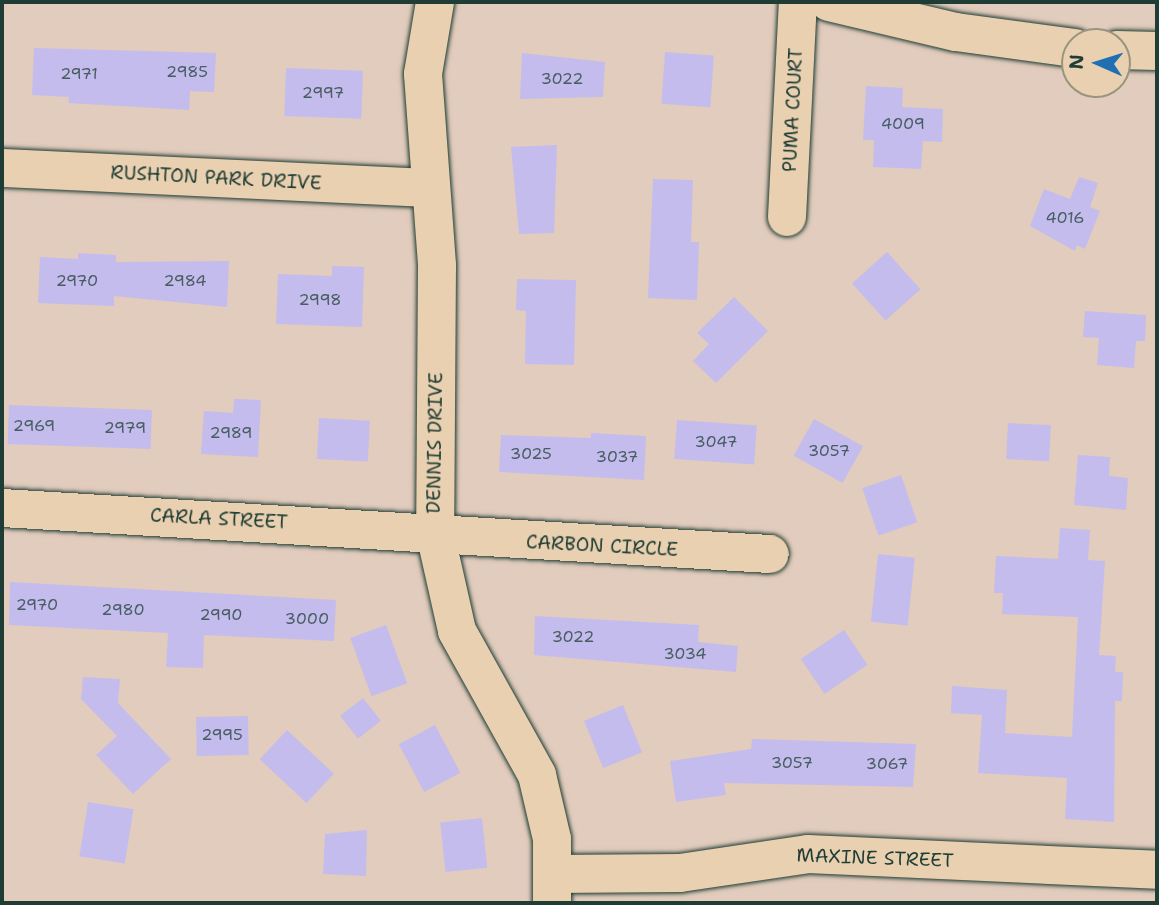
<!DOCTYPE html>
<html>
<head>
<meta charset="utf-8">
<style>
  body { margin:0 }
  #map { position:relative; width:1159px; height:905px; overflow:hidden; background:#e2ccbd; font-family:"Shantell Sans",sans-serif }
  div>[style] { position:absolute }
  .building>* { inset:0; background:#c4bced; transform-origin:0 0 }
  .roads { filter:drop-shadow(0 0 2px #1f3d34) drop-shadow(0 0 2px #1f3d34) }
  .minor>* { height:38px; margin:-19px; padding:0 19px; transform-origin:19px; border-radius:19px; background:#e9d0b1 }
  span { translate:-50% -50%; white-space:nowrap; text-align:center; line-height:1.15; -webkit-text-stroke:7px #e9d0b1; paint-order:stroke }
  .number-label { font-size:16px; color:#485d62 }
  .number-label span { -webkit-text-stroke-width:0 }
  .street-label { font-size:19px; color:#1f3d34 }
  .frame { position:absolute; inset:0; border:4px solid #1f3d34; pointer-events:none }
  .north { position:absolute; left:1061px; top:28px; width:70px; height:70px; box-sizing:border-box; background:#e9d0b1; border:2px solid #98957f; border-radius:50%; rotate:273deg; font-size:19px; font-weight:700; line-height:28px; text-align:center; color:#1f3d34 }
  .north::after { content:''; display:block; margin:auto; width:24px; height:32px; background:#1f6fb2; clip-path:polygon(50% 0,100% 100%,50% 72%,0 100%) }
</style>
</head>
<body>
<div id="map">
  <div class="building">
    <i style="clip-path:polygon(34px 48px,216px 53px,214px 92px,190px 91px,189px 110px,68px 103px,69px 97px,32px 95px)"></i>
    <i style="left:665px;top:52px;width:49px;height:52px;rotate:4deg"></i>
    <i style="clip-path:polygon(522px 53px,605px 62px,603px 97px,520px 99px)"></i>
    <i style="left:286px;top:68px;width:77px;height:48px;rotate:2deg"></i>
    <i style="clip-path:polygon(866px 86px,903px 88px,902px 107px,943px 109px,942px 142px,923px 141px,921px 169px,873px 167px,874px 140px,863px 140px)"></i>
    <i style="clip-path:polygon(557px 145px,554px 233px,519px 234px,511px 147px)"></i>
    <i style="clip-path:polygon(1079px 177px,1098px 183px,1090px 207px,1100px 211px,1085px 249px,1077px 245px,1075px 251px,1030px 226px,1044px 189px,1070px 199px)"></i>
    <i style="clip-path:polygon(653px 179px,693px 180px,691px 242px,699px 242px,697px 300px,648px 298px)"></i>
    <i style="left:887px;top:252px;width:50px;height:47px;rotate:48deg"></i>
    <i style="clip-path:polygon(78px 253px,116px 255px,116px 262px,229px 261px,227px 307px,114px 296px,114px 306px,38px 303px,40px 257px,78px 259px)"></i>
    <i style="clip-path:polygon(332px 266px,364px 267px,362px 327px,276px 324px,278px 274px,332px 276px)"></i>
    <i style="clip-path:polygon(517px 279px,576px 280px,574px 365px,525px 364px,526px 311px,516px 310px)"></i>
    <i style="clip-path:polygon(734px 297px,768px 331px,716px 383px,693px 361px,709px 344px,697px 333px)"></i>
    <i style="clip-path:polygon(1085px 311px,1146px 315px,1145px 341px,1136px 341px,1134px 368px,1097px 365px,1099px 338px,1083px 337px)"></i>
    <i style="clip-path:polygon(234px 399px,261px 400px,258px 457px,201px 454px,204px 411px,233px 413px)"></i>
    <i style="left:9px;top:405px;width:143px;height:39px;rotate:2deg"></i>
    <i style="left:319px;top:418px;width:51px;height:41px;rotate:3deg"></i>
    <i style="left:814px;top:419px;width:56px;height:42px;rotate:29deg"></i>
    <i style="left:677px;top:420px;width:80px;height:39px;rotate:4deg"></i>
    <i style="left:1008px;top:423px;width:43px;height:36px;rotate:3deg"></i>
    <i style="clip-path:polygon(591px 433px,646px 436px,644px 480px,499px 472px,501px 435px,591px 438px)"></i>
    <i style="clip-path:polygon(1078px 455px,1110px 457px,1109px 476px,1128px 478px,1126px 510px,1074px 505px)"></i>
    <i style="left:901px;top:475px;width:50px;height:41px;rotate:71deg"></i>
    <i style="clip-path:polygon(1060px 528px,1090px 530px,1088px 560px,1105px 561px,1099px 655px,1116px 656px,1115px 672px,1123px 672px,1122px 701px,1115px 701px,1114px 822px,1065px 819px,1067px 778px,978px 773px,982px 715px,951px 713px,952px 686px,1007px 690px,1005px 733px,1072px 737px,1078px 617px,1002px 614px,1003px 593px,994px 593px,996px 556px,1058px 559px)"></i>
    <i style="left:878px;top:554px;width:37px;height:68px;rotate:6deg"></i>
    <i style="clip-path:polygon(10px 582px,336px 600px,334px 641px,204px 635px,203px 668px,166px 667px,168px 633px,9px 625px)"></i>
    <i style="clip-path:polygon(535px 616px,699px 625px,698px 642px,738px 646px,736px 672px,534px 655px)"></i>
    <i style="left:386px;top:625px;width:62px;height:38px;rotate:70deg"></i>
    <i style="left:844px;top:630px;width:42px;height:52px;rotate:56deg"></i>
    <i style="clip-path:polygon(83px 677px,120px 679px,118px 703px,171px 759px,133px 794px,96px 755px,117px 736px,81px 699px)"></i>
    <i style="left:363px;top:698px;width:29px;height:29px;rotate:52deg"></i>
    <i style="left:623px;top:705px;width:51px;height:42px;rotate:68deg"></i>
    <i style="left:248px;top:716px;width:39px;height:52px;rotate:89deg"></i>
    <i style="left:435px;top:725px;width:54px;height:41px;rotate:62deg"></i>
    <i style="left:287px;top:730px;width:64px;height:40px;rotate:43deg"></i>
    <i style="clip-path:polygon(752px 739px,916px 744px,913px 787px,724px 783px,726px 795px,676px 802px,670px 761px,751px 749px)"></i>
    <i style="left:88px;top:802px;width:46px;height:55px;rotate:9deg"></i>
    <i style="left:482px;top:818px;width:50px;height:42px;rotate:84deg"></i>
    <i style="clip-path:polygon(367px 830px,366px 876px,323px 874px,325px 834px)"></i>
  </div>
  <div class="roads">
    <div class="minor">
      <i style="left:435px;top:2px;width:73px;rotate:99.5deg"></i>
      <i style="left:423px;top:74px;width:193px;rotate:85.8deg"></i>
      <i style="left:437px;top:266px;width:267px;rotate:90.4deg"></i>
      <i style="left:435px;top:533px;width:100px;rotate:77.3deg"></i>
      <i style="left:457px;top:631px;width:165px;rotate:60.9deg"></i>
      <i style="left:537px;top:775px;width:66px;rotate:76.8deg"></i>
      <i style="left:552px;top:839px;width:64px;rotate:90deg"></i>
      <i style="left:829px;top:2px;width:130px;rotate:13.3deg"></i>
      <i style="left:956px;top:32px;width:120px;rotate:7.7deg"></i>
      <i style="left:1117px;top:50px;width:40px;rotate:1.4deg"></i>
      <i style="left:2px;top:168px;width:429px;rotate:2.7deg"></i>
      <i style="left:787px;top:217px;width:215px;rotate:-87.1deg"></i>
      <i style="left:2px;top:508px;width:769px;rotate:3.43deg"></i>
      <i style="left:553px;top:874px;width:127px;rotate:-0.5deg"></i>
      <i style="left:680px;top:873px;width:129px;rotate:-8.4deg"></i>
      <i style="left:808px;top:854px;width:349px;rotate:2.6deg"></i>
    </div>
  </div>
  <div class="number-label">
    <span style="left:187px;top:72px">2985</span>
    <span style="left:79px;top:74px">2971</span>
    <span style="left:562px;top:79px">3022</span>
    <span style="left:323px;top:93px">2997</span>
    <span style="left:903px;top:124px">4009</span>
    <span style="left:1065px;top:218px">4016</span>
    <span style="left:77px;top:281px">2970</span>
    <span style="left:185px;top:281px">2984</span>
    <span style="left:320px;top:300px">2998</span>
    <span style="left:34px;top:426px">2969</span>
    <span style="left:125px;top:428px">2979</span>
    <span style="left:231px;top:433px">2989</span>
    <span style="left:716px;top:442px">3047</span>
    <span style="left:829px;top:451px">3057</span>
    <span style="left:531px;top:454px">3025</span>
    <span style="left:617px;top:457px">3037</span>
    <span style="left:37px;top:605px">2970</span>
    <span style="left:123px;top:610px">2980</span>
    <span style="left:221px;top:615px">2990</span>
    <span style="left:307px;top:619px">3000</span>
    <span style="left:573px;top:637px">3022</span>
    <span style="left:685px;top:654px">3034</span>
    <span style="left:222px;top:735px">2995</span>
    <span style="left:792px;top:763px">3057</span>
    <span style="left:887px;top:764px">3067</span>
  </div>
  <div class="street-label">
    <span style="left:793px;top:110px;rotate:-87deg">PUMA COURT</span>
    <span style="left:216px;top:178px;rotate:3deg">RUSHTON PARK DRIVE</span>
    <span style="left:435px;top:443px;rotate:-89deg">DENNIS DRIVE</span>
    <span style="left:219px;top:519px;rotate:3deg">CARLA STREET</span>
    <span style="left:602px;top:546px;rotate:3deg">CARBON CIRCLE</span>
    <span style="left:875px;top:858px;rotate:2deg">MAXINE STREET</span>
  </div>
  <div class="frame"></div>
  <div class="north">N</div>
</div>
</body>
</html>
